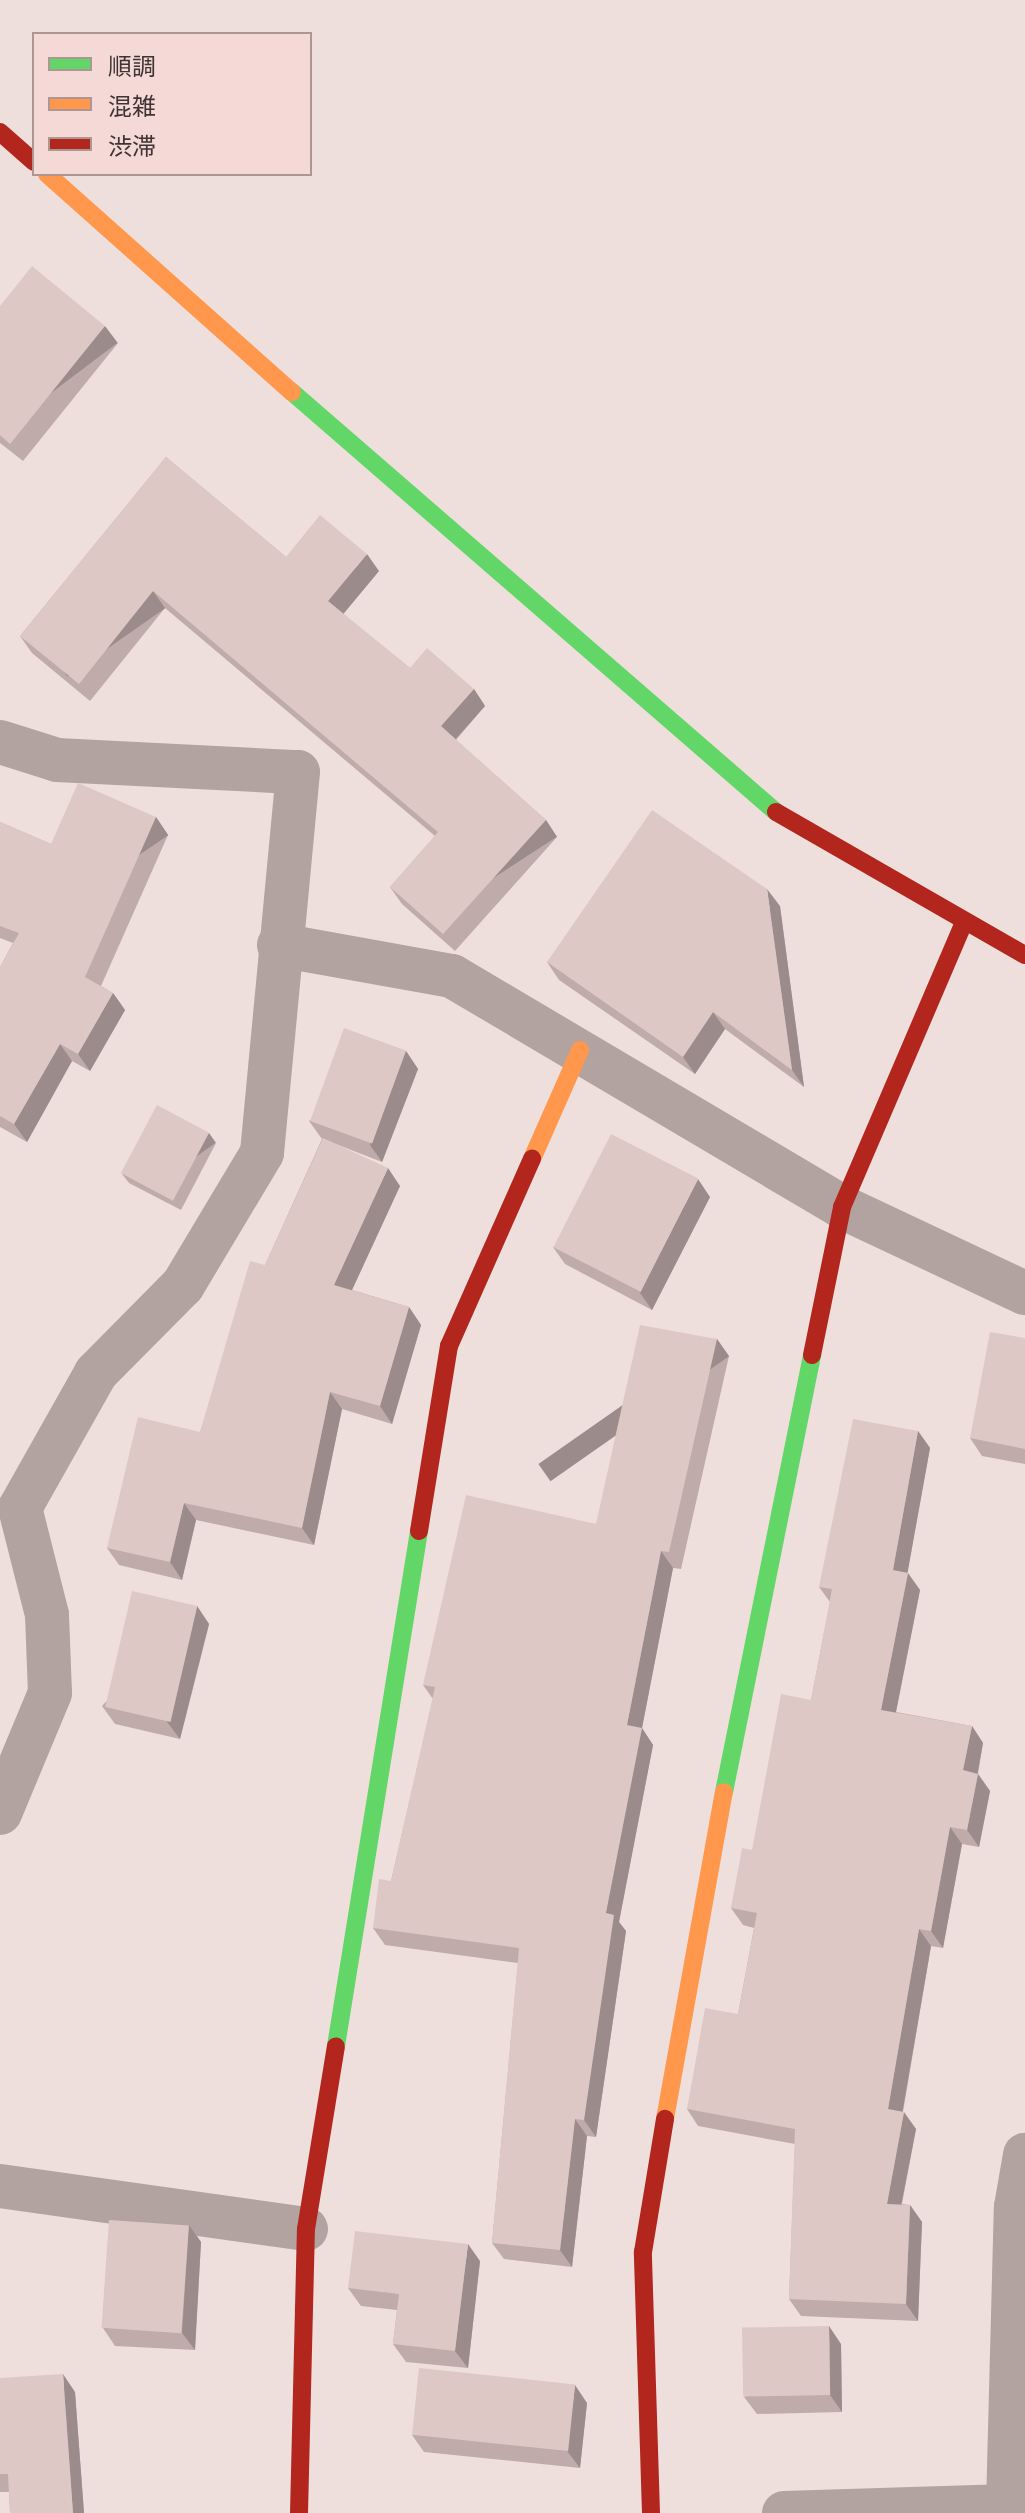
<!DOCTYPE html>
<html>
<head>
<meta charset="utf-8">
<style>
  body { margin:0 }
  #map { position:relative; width:1025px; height:2513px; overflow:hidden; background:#eedfdd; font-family:Mulish,"Noto Sans JP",sans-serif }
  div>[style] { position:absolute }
  .street>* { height:44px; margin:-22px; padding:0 22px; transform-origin:22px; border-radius:22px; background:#b2a3a1 }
  .fast>* { height:18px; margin:-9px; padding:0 9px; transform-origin:9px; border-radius:9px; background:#63d668 }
  .slow>* { height:18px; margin:-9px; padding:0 9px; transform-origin:9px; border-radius:9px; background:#ff974d }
  .jam>* { height:18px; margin:-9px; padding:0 9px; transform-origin:9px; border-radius:9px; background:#b3261e }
  .wall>* { inset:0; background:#bfacaa }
  .shaded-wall>* { inset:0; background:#9b8c8b; transform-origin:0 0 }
  .building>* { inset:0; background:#dec8c6; transform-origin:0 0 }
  span { translate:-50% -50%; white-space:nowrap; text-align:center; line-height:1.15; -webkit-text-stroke:8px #f5d9d6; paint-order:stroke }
  .legend { position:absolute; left:32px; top:32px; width:280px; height:144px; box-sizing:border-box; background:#f5d9d6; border:2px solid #ac9795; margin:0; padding:10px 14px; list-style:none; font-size:24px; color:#3f3433 }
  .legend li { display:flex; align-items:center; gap:16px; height:40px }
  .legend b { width:40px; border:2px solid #ac9795 }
</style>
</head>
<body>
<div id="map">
  <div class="street">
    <i style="left:0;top:742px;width:60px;rotate:17.5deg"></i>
    <i style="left:57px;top:760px;width:241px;rotate:2.9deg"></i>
    <i style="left:298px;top:772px;width:383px;rotate:95.4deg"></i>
    <i style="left:262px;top:1153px;width:154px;rotate:120.9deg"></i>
    <i style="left:183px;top:1285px;width:124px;rotate:134.7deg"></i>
    <i style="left:96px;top:1373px;width:155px;rotate:119.4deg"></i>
    <i style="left:20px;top:1508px;width:110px;rotate:75.8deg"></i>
    <i style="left:47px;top:1615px;width:78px;rotate:87.8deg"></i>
    <i style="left:50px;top:1693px;width:130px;rotate:112.6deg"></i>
    <i style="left:279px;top:945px;width:176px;rotate:10.2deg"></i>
    <i style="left:452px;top:976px;width:453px;rotate:30.6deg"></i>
    <i style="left:842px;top:1207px;width:202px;rotate:25.2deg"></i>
    <i style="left:0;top:2186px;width:309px;rotate:8deg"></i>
    <i style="left:784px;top:2513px;width:224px;rotate:-1.8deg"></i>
    <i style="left:1008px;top:2506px;width:299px;rotate:-88.5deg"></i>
    <i style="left:1016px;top:2207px;width:53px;rotate:-80.2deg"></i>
  </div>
  <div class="fast">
    <i style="left:292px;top:392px;width:641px;rotate:40.95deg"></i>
    <i style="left:724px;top:1792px;width:446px;rotate:-78.6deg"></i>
    <i style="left:336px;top:2046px;width:522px;rotate:-80.84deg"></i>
  </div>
  <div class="slow">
    <i style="left:47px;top:174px;width:328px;rotate:41.7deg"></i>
    <i style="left:532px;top:1159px;width:119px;rotate:-66.2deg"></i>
    <i style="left:665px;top:2119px;width:332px;rotate:-79.8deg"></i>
  </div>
  <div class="jam">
    <i style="left:0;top:132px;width:45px;rotate:41.4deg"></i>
    <i style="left:776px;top:812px;width:287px;rotate:29.9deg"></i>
    <i style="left:812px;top:1355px;width:151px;rotate:-78.5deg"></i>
    <i style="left:842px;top:1207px;width:307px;rotate:-66.8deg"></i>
    <i style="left:419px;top:1531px;width:187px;rotate:-80.8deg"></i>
    <i style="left:449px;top:1346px;width:205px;rotate:-66.1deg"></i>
    <i style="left:299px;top:2513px;width:284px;rotate:-88.6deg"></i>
    <i style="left:306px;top:2229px;width:185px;rotate:-80.7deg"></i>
    <i style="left:651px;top:2513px;width:261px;rotate:-91.8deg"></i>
    <i style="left:643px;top:2252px;width:135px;rotate:-80.6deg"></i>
  </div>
  <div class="wall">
    <i style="clip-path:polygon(0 306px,118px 343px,23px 461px,0 443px)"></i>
    <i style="clip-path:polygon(166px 457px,286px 557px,379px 571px,343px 614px,410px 668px,474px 689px,485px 706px,456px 740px,546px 820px,557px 837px,455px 951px,402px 904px,390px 887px,435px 836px,165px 608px,90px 701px,32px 653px,20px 636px)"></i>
    <i style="clip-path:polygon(156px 817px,168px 835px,101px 986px,113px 993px,125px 1010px,90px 1071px,72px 1061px,27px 1142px,0 1127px,0 967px,13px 943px,0 938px,0 822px,51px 844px)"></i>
    <i style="clip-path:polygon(780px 906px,804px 1087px,725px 1029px,695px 1074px,559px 980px,547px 962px)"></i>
    <i style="clip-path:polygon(406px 1051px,418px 1069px,382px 1162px,328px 1141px,400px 1186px,352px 1290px,409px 1307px,421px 1325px,392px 1424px,342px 1409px,314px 1545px,196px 1520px,182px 1580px,119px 1565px,107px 1548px,200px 1432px,265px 1265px,322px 1139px,309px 1121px)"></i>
    <i style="clip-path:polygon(216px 1143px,181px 1210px,129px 1183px,122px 1174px)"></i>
    <i style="clip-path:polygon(710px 1197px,652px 1310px,565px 1264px,553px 1247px)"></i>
    <i style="clip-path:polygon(1025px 1338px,1025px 1464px,982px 1456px,970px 1438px)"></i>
    <i style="clip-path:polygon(717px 1339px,729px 1356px,681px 1569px,673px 1568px,642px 1728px,653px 1745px,619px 1922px,626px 1931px,596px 2137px,587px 2136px,572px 2267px,504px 2259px,492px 2243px,518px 1963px,385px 1945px,373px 1928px,391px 1881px,433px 1699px,423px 1685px,596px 1524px)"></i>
    <i style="clip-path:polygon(918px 1431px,930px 1448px,907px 1573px,920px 1590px,896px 1712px,972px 1726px,983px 1743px,978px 1774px,990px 1791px,979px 1847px,962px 1844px,943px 1948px,931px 1946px,903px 2112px,916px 2129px,902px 2204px,910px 2205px,922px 2222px,918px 2321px,801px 2316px,789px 2299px,795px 2144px,698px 2126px,687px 2109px,738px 2014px,754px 1928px,743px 1925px,731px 1908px,752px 1850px,811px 1700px,830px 1602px,819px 1587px)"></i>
    <i style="clip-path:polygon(197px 1606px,209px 1624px,180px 1739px,115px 1724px,102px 1706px)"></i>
    <i style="clip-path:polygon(189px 2225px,201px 2242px,195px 2350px,115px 2346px,103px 2328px)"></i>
    <i style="clip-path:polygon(480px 2261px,468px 2368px,406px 2362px,393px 2344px,397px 2310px,361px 2306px,348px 2288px)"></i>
    <i style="clip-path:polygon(841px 2344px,842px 2412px,757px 2414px,744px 2397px)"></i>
    <i style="clip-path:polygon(0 2378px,75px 2392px,84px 2513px,10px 2513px,9px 2492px,0 2492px)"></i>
    <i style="clip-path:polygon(587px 2403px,580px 2468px,424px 2452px,412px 2435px)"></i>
  </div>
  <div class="shaded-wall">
    <i style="left:105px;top:326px;width:21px;height:151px;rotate:53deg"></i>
    <i style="clip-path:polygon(367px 554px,379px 571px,340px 618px,328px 601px)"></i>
    <i style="left:153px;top:591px;width:21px;height:119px;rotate:55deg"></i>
    <i style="clip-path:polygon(474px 689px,485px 706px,452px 743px,441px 726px)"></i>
    <i style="left:156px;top:817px;width:22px;height:175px;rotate:56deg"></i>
    <i style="left:546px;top:820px;width:20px;height:154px;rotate:57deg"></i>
    <i style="clip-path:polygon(767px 889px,780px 906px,804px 1087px,792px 1070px)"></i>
    <i style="clip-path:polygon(113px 993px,125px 1010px,90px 1071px,78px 1054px)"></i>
    <i style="clip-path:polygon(713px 1012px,725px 1029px,695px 1074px,683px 1057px)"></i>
    <i style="clip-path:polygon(60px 1044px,72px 1061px,27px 1142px,14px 1124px)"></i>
    <i style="clip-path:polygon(406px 1051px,418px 1069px,382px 1162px,370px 1145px)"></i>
    <i style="left:209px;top:1133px;width:12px;height:76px;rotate:55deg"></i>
    <i style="clip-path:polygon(388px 1168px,400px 1186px,346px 1303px,334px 1285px)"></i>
    <i style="clip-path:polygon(698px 1179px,710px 1197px,652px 1310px,640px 1293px)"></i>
    <i style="clip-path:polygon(409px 1307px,421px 1325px,392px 1424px,380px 1406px)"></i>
    <i style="left:717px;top:1339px;width:21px;height:218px;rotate:55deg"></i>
    <i style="clip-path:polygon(330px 1392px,342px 1409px,314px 1545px,302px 1528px)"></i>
    <i style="clip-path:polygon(918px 1431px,930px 1448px,905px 1587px,893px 1570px)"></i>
    <i style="clip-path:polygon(184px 1503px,196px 1520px,182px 1580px,170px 1562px)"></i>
    <i style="clip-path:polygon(661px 1551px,673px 1568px,642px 1728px,653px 1745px,619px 1922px,626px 1931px,596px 2137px,584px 2120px,606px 1913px,627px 1725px)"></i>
    <i style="clip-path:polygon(908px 1573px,920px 1590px,893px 1727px,881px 1710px)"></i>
    <i style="clip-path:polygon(197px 1606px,209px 1624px,180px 1739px,167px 1722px)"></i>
    <i style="clip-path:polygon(972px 1726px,983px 1743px,975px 1787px,963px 1770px)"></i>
    <i style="clip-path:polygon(978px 1774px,990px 1791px,979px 1847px,967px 1830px)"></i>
    <i style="clip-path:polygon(950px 1827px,962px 1844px,943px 1948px,931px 1931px)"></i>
    <i style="clip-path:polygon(919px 1929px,931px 1946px,900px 2126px,888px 2109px)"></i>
    <i style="clip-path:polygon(904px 2112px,916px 2129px,898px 2221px,887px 2204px)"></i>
    <i style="clip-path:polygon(575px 2119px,587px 2136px,572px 2267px,560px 2250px)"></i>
    <i style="clip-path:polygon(910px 2205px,922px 2222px,918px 2321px,906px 2304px)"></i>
    <i style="clip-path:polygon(189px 2225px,201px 2242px,195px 2350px,182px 2333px)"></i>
    <i style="clip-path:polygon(468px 2244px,480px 2261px,468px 2368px,455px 2351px)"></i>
    <i style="clip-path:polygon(829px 2326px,841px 2344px,842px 2412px,830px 2395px)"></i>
    <i style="clip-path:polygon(63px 2374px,75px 2392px,84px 2513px,73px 2513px)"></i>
    <i style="clip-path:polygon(575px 2385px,587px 2403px,580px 2468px,567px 2451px)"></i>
  </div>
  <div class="building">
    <i style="clip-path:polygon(32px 266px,105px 326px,10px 444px,0 435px,0 306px)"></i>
    <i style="clip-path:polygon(166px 457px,286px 557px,320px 515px,367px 554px,328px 601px,410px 668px,427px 648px,474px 689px,441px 726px,546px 820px,443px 934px,390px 887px,438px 832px,153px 591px,79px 684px,20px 636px)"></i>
    <i style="clip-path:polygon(78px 783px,156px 817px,85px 977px,113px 993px,78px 1054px,60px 1044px,14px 1124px,0 1116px,0 967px,19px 933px,0 926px,0 822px,51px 844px)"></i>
    <i style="clip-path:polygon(652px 810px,767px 889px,792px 1070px,713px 1012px,683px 1057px,547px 962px)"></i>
    <i style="left:344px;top:1028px;width:66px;height:99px;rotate:20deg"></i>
    <i style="left:157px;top:1105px;width:59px;height:77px;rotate:28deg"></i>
    <i style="left:611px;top:1134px;width:98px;height:127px;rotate:27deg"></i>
    <i style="clip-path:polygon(323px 1138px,388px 1168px,334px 1285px,409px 1307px,380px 1406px,330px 1392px,302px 1528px,184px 1503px,170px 1562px,107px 1548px,138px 1417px,200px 1432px,250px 1261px,265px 1265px)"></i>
    <i style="clip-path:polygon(640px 1325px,717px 1339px,669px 1552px,661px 1551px,627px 1725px,642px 1728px,606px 1913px,614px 1915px,584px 2120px,575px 2119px,560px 2250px,492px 2243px,519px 1948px,373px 1928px,379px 1879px,391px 1881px,435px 1687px,423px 1685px,466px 1495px,596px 1524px)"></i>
    <i style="clip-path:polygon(990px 1332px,1025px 1338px,1025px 1449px,970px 1438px)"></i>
    <i style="clip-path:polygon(853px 1419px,918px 1431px,893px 1570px,908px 1573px,881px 1710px,972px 1726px,963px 1770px,978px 1774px,967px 1830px,950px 1827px,931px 1931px,919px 1929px,888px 2109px,904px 2112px,887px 2204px,910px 2205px,906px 2304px,789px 2299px,795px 2129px,687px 2109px,705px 2008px,738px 2014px,757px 1913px,731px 1908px,742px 1848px,752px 1850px,781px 1694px,811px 1700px,832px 1589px,819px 1587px)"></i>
    <i style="left:132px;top:1591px;width:67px;height:119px;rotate:13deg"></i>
    <i style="left:109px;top:2220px;width:80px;height:108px;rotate:4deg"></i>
    <i style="clip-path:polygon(355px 2231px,468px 2244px,455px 2351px,393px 2344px,399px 2294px,348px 2288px)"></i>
    <i style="left:829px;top:2326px;width:69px;height:87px;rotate:89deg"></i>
    <i style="left:419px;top:2368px;width:157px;height:67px;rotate:6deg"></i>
    <i style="clip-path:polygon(63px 2374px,73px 2513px,10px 2513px,8px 2474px,0 2474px,0 2378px)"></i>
  </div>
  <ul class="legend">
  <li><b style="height:10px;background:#63d668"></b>順調</li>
  <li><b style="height:10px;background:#ff974d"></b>混雑</li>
  <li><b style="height:10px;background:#b3261e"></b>渋滞</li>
  </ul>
</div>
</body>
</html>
